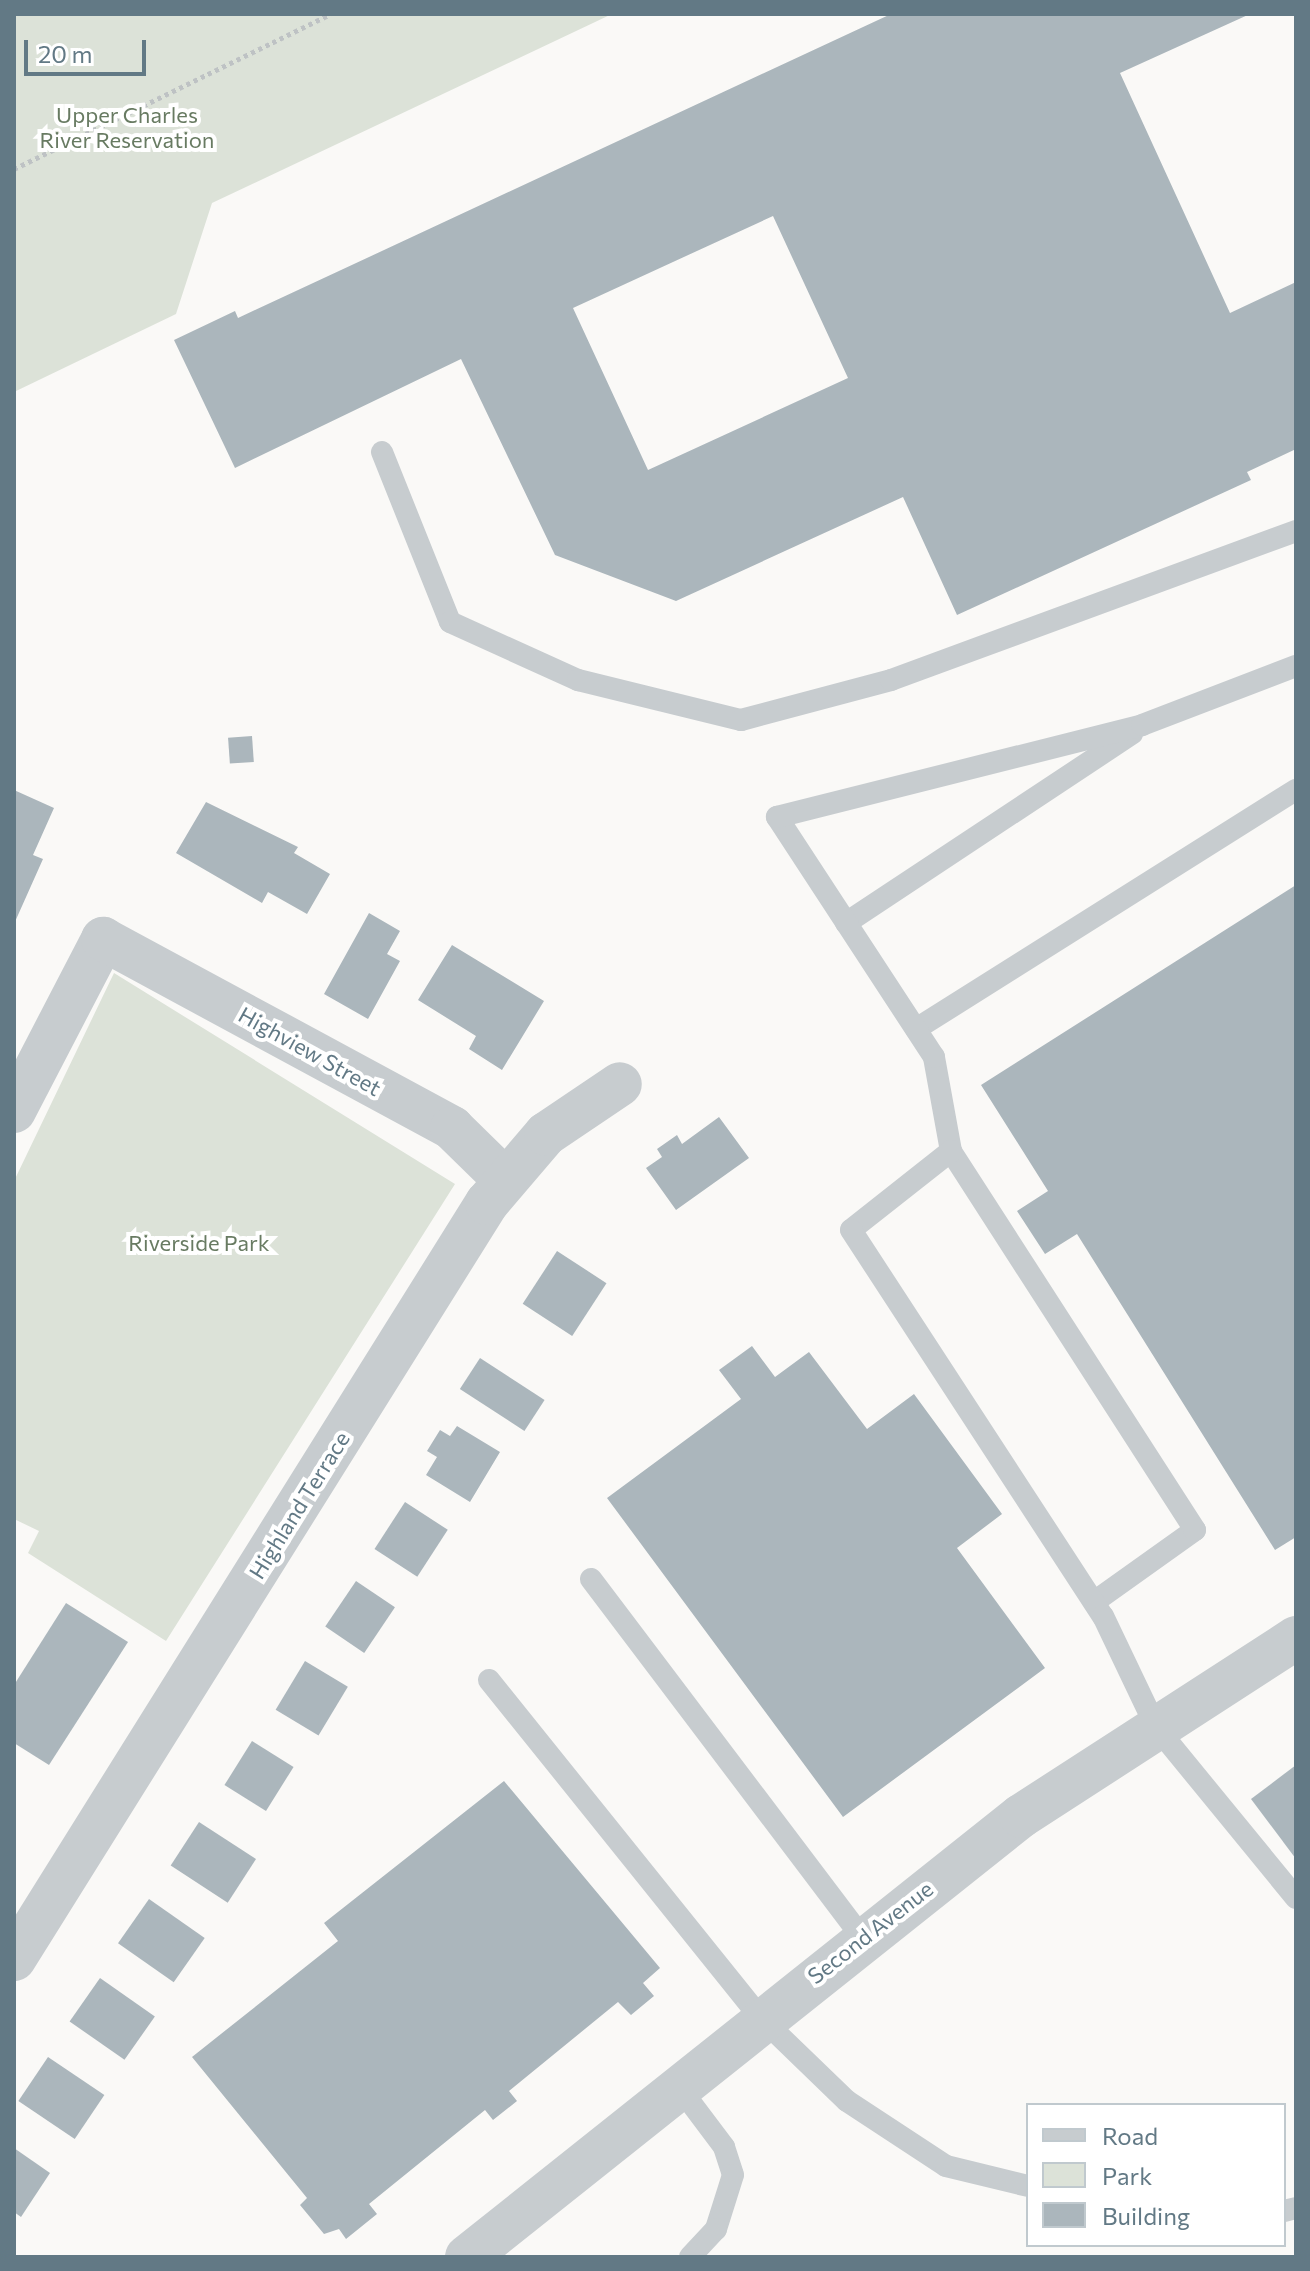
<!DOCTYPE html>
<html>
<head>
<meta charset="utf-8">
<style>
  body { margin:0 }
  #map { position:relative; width:1310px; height:2271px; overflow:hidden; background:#faf9f7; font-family:Commissioner,sans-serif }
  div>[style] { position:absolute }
  .green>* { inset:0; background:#dce2d8 }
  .building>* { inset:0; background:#abb6bc; transform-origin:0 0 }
  .path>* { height:5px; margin-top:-2.5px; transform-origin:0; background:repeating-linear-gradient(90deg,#bec2c4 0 4px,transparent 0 8px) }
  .service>* { height:22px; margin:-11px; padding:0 11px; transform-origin:11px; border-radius:11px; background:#c7cccf }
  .minor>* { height:44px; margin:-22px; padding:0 22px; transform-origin:22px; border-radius:22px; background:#c7cccf }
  span { translate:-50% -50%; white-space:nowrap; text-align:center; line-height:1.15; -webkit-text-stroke:8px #fff; paint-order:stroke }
  .park-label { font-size:22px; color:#687b62 }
  .street-label { font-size:22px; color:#627985 }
  .frame { position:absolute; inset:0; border:16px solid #627985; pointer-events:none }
  .legend { position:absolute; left:1026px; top:2103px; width:260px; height:144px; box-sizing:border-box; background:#fff; border:2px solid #c0c9ce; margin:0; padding:10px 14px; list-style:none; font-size:24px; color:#627985 }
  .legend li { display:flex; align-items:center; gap:16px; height:40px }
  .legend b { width:40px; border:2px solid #c0c9ce }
  .scale { position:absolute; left:24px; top:40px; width:122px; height:36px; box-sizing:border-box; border:4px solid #627985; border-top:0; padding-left:10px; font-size:24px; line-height:28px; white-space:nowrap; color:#627985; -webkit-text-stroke:6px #fff; paint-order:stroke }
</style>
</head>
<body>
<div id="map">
  <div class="green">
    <i style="clip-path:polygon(14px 14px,612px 14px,212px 203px,176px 314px,14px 392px)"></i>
    <i style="clip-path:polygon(114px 973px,455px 1184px,166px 1641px,28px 1553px,39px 1531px,14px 1519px,14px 1181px)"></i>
  </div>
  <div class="building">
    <i style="clip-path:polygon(evenodd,891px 14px,1250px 14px,1120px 73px,1230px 313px,1296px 282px,1296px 449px,1247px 472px,1251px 480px,957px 615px,903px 497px,676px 601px,555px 555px,461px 359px,235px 468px,174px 340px,235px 311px,238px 318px,891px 14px,773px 216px,848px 378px,648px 470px,573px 308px,773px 216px)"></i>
    <i style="left:252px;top:736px;width:26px;height:24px;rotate:86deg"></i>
    <i style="clip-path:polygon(14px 790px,54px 808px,33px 855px,43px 859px,14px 924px)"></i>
    <i style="clip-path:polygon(206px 802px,298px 847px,294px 853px,330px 874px,307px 914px,268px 892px,262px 903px,176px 853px)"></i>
    <i style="clip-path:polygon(1296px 885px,1296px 1537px,1275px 1550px,1077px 1234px,1045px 1254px,1017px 1211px,1048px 1191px,981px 1085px)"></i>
    <i style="clip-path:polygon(369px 913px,400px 931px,387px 954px,400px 961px,368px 1019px,324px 994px)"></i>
    <i style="clip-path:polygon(452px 945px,544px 1001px,502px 1070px,469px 1049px,476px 1036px,418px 1000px)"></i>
    <i style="clip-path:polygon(719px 1117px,749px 1158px,676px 1210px,646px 1168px,662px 1157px,657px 1149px,677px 1135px,682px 1144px)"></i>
    <i style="left:557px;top:1251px;width:59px;height:63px;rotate:33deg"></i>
    <i style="clip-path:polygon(752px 1346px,775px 1377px,809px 1352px,867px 1429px,914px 1394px,1002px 1514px,957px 1548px,1045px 1668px,843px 1817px,607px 1498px,741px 1399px,719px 1370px)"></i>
    <i style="left:480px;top:1358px;width:77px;height:37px;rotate:33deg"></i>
    <i style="clip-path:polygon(457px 1426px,500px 1452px,470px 1502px,426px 1475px,437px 1457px,427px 1451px,440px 1430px,450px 1436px)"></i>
    <i style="left:405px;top:1502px;width:51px;height:56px;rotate:33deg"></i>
    <i style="left:356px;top:1581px;width:47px;height:55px;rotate:34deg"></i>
    <i style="clip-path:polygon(66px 1603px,128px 1642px,49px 1765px,14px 1743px,14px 1685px)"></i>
    <i style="left:305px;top:1661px;width:50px;height:57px;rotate:31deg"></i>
    <i style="left:252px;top:1741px;width:49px;height:52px;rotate:32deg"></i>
    <i style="clip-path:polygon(1296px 1765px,1296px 1859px,1251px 1799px)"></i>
    <i style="clip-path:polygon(504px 1781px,660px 1968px,643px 1983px,654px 1996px,631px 2015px,618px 2002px,509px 2091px,517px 2101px,493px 2120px,485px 2110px,369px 2204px,377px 2214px,346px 2239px,339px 2229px,324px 2234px,300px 2205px,307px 2198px,192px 2057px,338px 1941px,324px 1923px)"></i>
    <i style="left:199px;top:1822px;width:68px;height:52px;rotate:33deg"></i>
    <i style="left:149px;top:1899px;width:68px;height:54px;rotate:35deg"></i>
    <i style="left:100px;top:1978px;width:67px;height:53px;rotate:35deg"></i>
    <i style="left:48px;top:2057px;width:68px;height:53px;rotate:34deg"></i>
    <i style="clip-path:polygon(14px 2148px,50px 2173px,21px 2217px,14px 2212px)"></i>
  </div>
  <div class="path">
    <i style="left:14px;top:169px;width:352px;rotate:-26.1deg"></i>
  </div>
  <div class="service">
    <i style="left:382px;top:452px;width:183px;rotate:68.2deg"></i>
    <i style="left:450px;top:622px;width:141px;rotate:24.4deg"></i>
    <i style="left:578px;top:680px;width:168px;rotate:13.8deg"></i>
    <i style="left:741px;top:720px;width:155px;rotate:-14.9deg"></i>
    <i style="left:891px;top:680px;width:432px;rotate:-20.2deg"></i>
    <i style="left:846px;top:923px;width:343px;rotate:-33.5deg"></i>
    <i style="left:916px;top:1029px;width:449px;rotate:-32.2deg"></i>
    <i style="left:951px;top:1151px;width:96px;rotate:-100.3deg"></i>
    <i style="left:934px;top:1057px;width:287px;rotate:-123.2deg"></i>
    <i style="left:777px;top:817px;width:376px;rotate:-14.1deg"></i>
    <i style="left:1142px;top:725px;width:165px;rotate:-21deg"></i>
    <i style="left:591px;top:1579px;width:450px;rotate:52.9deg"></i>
    <i style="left:1094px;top:1602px;width:124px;rotate:-35.5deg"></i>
    <i style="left:1195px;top:1530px;width:451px;rotate:-122.8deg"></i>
    <i style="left:951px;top:1151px;width:127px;rotate:141.7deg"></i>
    <i style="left:851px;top:1230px;width:461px;rotate:56.9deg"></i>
    <i style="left:1103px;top:1616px;width:123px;rotate:64.5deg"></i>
    <i style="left:1156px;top:1727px;width:221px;rotate:50.7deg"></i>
    <i style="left:489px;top:1680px;width:435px;rotate:51.2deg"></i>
    <i style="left:762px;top:2019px;width:118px;rotate:44deg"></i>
    <i style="left:847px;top:2101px;width:118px;rotate:33.3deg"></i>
    <i style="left:946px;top:2166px;width:84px;rotate:13.7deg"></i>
    <i style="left:679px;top:2087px;width:75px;rotate:53.1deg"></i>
    <i style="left:724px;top:2147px;width:29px;rotate:72deg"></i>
    <i style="left:733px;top:2175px;width:57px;rotate:107.5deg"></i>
    <i style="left:716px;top:2229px;width:38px;rotate:133deg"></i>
    <i style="left:1284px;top:2211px;width:12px;rotate:-14deg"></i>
  </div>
  <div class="minor">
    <i style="left:14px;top:1111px;width:194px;rotate:-62.6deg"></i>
    <i style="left:103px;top:939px;width:397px;rotate:28.4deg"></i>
    <i style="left:452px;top:1128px;width:73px;rotate:44.4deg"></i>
    <i style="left:14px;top:1959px;width:892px;rotate:-57.97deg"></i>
    <i style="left:487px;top:1203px;width:91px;rotate:-49.5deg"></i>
    <i style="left:546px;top:1134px;width:89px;rotate:-34deg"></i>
    <i style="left:467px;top:2257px;width:708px;rotate:-38.52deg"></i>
    <i style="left:1021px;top:1816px;width:328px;rotate:-32.9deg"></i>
  </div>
  <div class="park-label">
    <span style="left:127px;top:127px">Upper Charles<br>River Reservation</span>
    <span style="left:199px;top:1243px">Riverside Park</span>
  </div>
  <div class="street-label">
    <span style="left:310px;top:1051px;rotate:29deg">Highview Street</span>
    <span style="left:299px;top:1505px;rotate:-58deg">Highland Terrace</span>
    <span style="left:870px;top:1932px;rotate:-38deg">Second Avenue</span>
  </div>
  <div class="frame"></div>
  <ul class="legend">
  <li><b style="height:10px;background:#c7cccf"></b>Road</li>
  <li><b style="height:22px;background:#dce2d8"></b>Park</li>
  <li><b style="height:22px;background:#abb6bc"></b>Building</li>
  </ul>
  <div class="scale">20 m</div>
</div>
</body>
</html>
